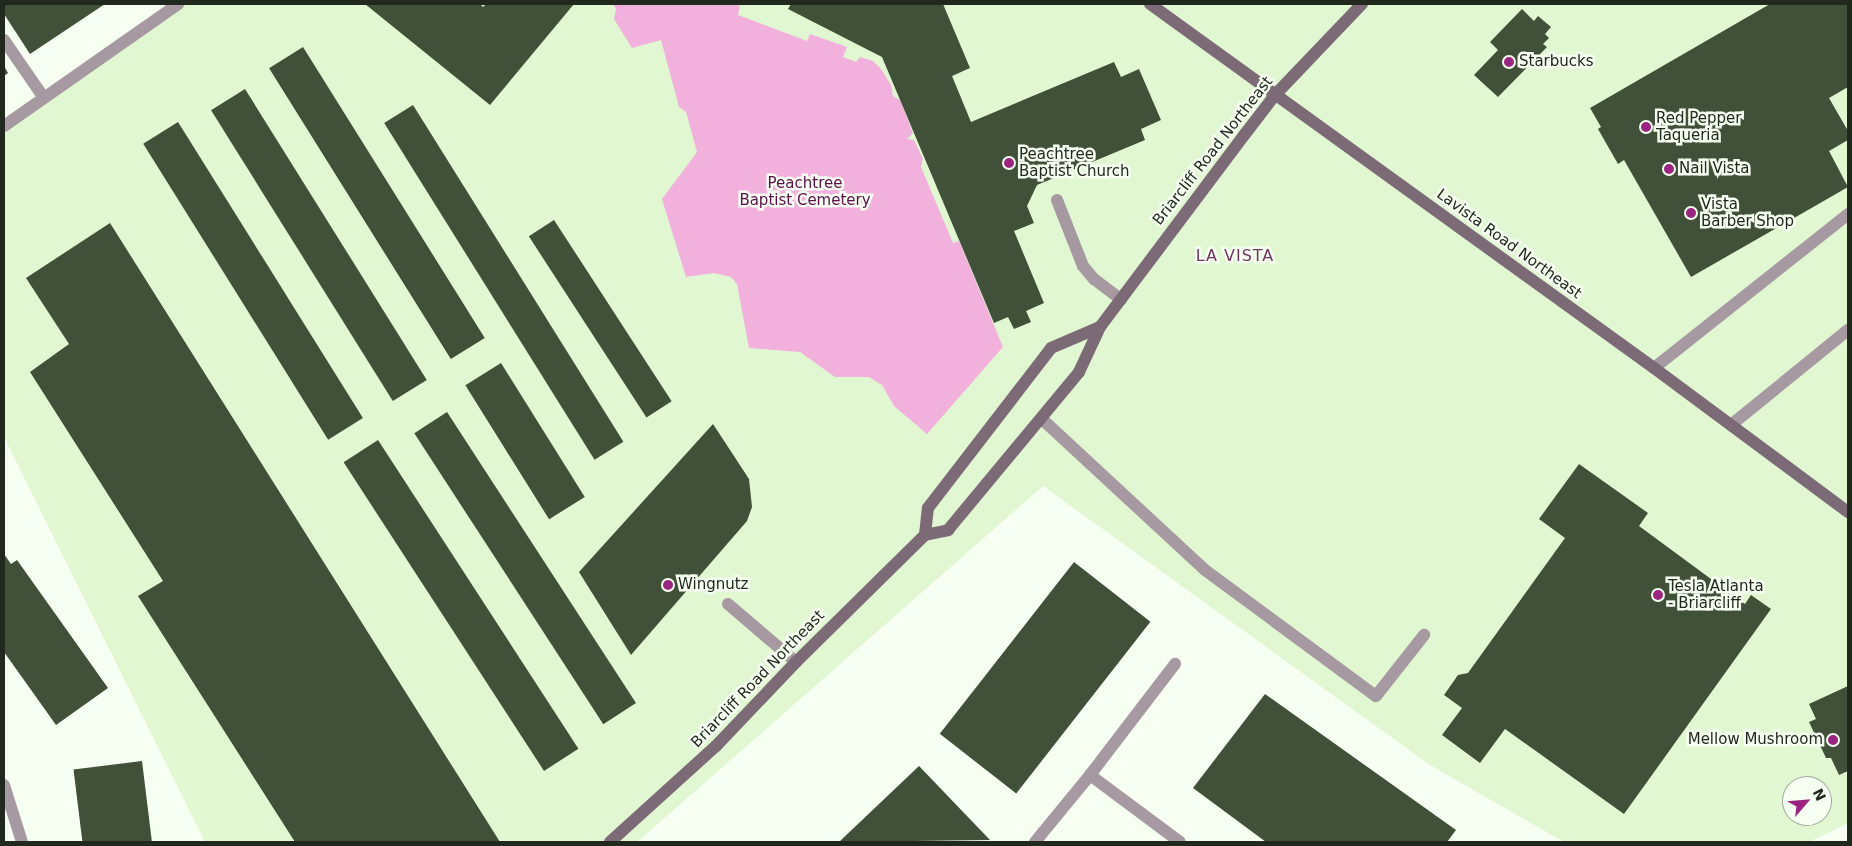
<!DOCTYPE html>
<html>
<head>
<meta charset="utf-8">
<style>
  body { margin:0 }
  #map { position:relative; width:1852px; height:846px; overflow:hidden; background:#f7fef2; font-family:"DejaVu Sans",sans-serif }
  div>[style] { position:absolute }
  .built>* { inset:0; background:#e0f7d2 }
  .green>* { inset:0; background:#f2b1dd }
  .building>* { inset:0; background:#415038; transform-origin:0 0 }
  .lane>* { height:12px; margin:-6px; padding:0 6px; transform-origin:6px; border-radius:6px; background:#a699a1 }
  .street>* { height:12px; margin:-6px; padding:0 6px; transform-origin:6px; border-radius:6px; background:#a699a1 }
  .secondary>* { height:12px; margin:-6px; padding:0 6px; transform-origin:6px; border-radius:6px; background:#7d6a77 }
  .dots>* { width:14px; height:14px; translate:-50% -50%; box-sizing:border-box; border:2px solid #f7fef2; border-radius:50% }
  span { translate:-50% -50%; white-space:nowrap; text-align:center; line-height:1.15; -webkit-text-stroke:5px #f7fef2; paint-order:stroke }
  .poi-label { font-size:15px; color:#21281d }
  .left { translate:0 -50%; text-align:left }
  .right { translate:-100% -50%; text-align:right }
  .street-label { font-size:15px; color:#21281d }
  .park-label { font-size:15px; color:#5b0d4a }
  .neighbourhood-label { font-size:16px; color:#713660; letter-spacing:1px }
  .frame { position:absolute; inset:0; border:5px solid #21281d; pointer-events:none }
  .north { position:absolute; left:1782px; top:776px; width:50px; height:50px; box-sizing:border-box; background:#f7fef2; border:1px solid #a1a89d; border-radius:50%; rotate:63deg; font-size:14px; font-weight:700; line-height:20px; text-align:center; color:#21281d }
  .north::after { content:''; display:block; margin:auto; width:18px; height:22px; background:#9a247f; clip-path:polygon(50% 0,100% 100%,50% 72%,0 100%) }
</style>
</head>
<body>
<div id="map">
  <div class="built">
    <i style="clip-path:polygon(evenodd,178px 4px,1848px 4px,1848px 823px,1809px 842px,1564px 842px,1430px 765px,1043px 486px,637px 842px,205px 842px,4px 437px,4px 128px,178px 4px,1792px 786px,1822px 786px,1822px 816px,1792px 816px,1792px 786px)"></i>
  </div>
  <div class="green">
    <i style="clip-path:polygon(613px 4px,734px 4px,740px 6px,738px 15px,807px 41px,810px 34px,847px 47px,843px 57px,856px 62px,860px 57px,873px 61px,881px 69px,891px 85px,893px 96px,900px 100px,913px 133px,907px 139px,914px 140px,923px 159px,921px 167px,953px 243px,959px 241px,1003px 347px,927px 434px,894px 406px,882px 385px,869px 377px,835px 377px,800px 352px,749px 348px,737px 284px,731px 277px,714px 273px,686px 277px,662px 199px,697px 152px,686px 112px,679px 107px,661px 40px,632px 48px,614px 19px,616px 9px)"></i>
  </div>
  <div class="building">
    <i style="clip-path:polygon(4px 4px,105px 4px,30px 54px,4px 14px)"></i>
    <i style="clip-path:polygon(365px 4px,480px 4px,483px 7px,486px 4px,574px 4px,490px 105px)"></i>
    <i style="clip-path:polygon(791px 4px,943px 4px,970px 68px,952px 76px,971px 122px,1114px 62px,1121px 77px,1139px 69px,1161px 120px,1141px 129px,1145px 140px,1037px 185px,1027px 206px,1034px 223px,1014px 231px,1044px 303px,1026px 311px,1031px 322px,1014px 329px,1008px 317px,994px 323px,882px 57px,788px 9px)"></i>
    <i style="clip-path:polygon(1770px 4px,1848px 4px,1848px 87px,1829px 98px,1848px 131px,1848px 140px,1829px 151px,1848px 187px,1691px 277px,1624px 160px,1618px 164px,1598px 129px,1601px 127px,1590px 108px)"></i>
    <i style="clip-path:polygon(1522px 9px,1534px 21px,1538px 16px,1551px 27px,1545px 34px,1549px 38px,1543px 44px,1547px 47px,1498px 97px,1474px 75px,1498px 50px,1490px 42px)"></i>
    <i style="left:303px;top:47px;width:343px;height:40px;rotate:58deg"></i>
    <i style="clip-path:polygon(4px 66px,8px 73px,4px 76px)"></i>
    <i style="left:245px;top:89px;width:343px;height:40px;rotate:58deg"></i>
    <i style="left:413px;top:105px;width:397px;height:34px;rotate:58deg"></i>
    <i style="left:178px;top:122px;width:349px;height:41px;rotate:58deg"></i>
    <i style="left:554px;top:220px;width:216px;height:30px;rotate:57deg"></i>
    <i style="clip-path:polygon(110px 223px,500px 842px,295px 842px,138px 596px,163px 581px,30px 372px,69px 344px,26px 278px)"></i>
    <i style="left:501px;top:363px;width:158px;height:42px;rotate:58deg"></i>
    <i style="left:447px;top:412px;width:347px;height:39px;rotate:57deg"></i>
    <i style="clip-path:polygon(713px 424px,749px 479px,752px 507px,747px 521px,631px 655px,579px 572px)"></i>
    <i style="left:378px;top:440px;width:368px;height:41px;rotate:57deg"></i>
    <i style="clip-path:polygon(1579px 464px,1648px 513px,1639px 526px,1745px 604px,1751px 595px,1771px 609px,1624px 814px,1505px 729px,1480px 763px,1442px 735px,1462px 708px,1444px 695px,1458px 675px,1468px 673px,1565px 538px,1539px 519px)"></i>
    <i style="clip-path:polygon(4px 554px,11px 564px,17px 560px,108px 688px,56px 725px,4px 652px)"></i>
    <i style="left:1074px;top:562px;width:97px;height:218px;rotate:38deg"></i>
    <i style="clip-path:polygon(1848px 686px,1848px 771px,1839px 775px,1831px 758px,1826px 758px,1809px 722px,1816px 719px,1809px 704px)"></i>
    <i style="clip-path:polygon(1265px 694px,1456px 830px,1447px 842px,1266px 842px,1193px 788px)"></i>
    <i style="left:142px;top:761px;width:82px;height:69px;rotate:83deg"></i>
    <i style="clip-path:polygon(919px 766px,990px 840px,839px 842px)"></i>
  </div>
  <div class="lane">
    <i style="left:4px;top:40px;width:70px;rotate:55.4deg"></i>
    <i style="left:4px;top:126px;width:213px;rotate:-35deg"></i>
    <i style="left:1057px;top:200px;width:71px;rotate:68.5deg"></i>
    <i style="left:1083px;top:266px;width:17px;rotate:50deg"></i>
    <i style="left:1094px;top:279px;width:34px;rotate:37deg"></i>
    <i style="left:1654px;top:368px;width:248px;rotate:-38.4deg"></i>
    <i style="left:1043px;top:420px;width:221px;rotate:42.8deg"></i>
    <i style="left:1205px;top:570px;width:212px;rotate:36.4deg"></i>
    <i style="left:1376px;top:696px;width:78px;rotate:-51.8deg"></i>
    <i style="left:1731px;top:425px;width:151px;rotate:-39.1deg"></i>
    <i style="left:728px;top:604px;width:89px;rotate:40.5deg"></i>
  </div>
  <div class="street">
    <i style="left:1090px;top:775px;width:140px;rotate:-52.6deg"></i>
    <i style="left:4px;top:785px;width:60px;rotate:72.5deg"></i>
    <i style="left:1035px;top:842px;width:87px;rotate:-50.6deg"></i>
    <i style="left:1090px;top:775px;width:112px;rotate:36.7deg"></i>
  </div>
  <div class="secondary">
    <i style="left:1150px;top:4px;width:622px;rotate:35.84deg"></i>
    <i style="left:1654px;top:368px;width:242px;rotate:36.6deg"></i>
    <i style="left:925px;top:535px;width:27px;rotate:-84deg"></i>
    <i style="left:928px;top:508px;width:202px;rotate:-52.4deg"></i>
    <i style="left:1051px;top:348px;width:53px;rotate:-23.2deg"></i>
    <i style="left:610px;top:842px;width:143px;rotate:-42.2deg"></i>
    <i style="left:716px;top:746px;width:116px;rotate:-46.4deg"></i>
    <i style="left:796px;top:662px;width:181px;rotate:-44.6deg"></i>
    <i style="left:925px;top:535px;width:24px;rotate:-12deg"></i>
    <i style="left:948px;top:530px;width:205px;rotate:-50.3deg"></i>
    <i style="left:1079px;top:372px;width:50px;rotate:-65deg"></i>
    <i style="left:1100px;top:327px;width:241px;rotate:-53.1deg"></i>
    <i style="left:1245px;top:134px;width:49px;rotate:-52.4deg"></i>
    <i style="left:1275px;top:95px;width:126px;rotate:-46.3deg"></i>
  </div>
  <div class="dots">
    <i style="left:1509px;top:62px;background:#9a247f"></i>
    <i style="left:1646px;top:127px;background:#9a247f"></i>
    <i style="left:1009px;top:163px;background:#9a247f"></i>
    <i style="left:1669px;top:169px;background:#9a247f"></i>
    <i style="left:1691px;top:213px;background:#9a247f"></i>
    <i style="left:668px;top:585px;background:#9a247f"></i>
    <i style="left:1658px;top:595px;background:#9a247f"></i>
    <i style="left:1833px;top:740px;background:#9a247f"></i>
  </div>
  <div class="poi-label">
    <span class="left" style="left:1519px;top:62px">Starbucks</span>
    <span class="left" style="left:1656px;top:127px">Red Pepper<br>Taqueria</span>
    <span class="left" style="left:1019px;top:163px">Peachtree<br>Baptist Church</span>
    <span class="left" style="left:1679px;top:169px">Nail Vista</span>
    <span class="left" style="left:1701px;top:213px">Vista<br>Barber Shop</span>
    <span class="left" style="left:678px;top:585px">Wingnutz</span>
    <span class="left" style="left:1668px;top:595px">Tesla Atlanta<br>- Briarcliff</span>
    <span class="right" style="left:1823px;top:740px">Mellow Mushroom</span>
  </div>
  <div class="street-label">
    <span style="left:1213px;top:151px;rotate:-52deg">Briarcliff Road Northeast</span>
    <span style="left:1509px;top:244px;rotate:36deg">Lavista Road Northeast</span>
    <span style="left:758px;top:679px;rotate:-46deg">Briarcliff Road Northeast</span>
  </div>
  <div class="park-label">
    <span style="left:805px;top:192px">Peachtree<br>Baptist Cemetery</span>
  </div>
  <div class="neighbourhood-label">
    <span style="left:1235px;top:256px">LA VISTA</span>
  </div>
  <div class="frame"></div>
  <div class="north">N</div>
</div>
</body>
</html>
